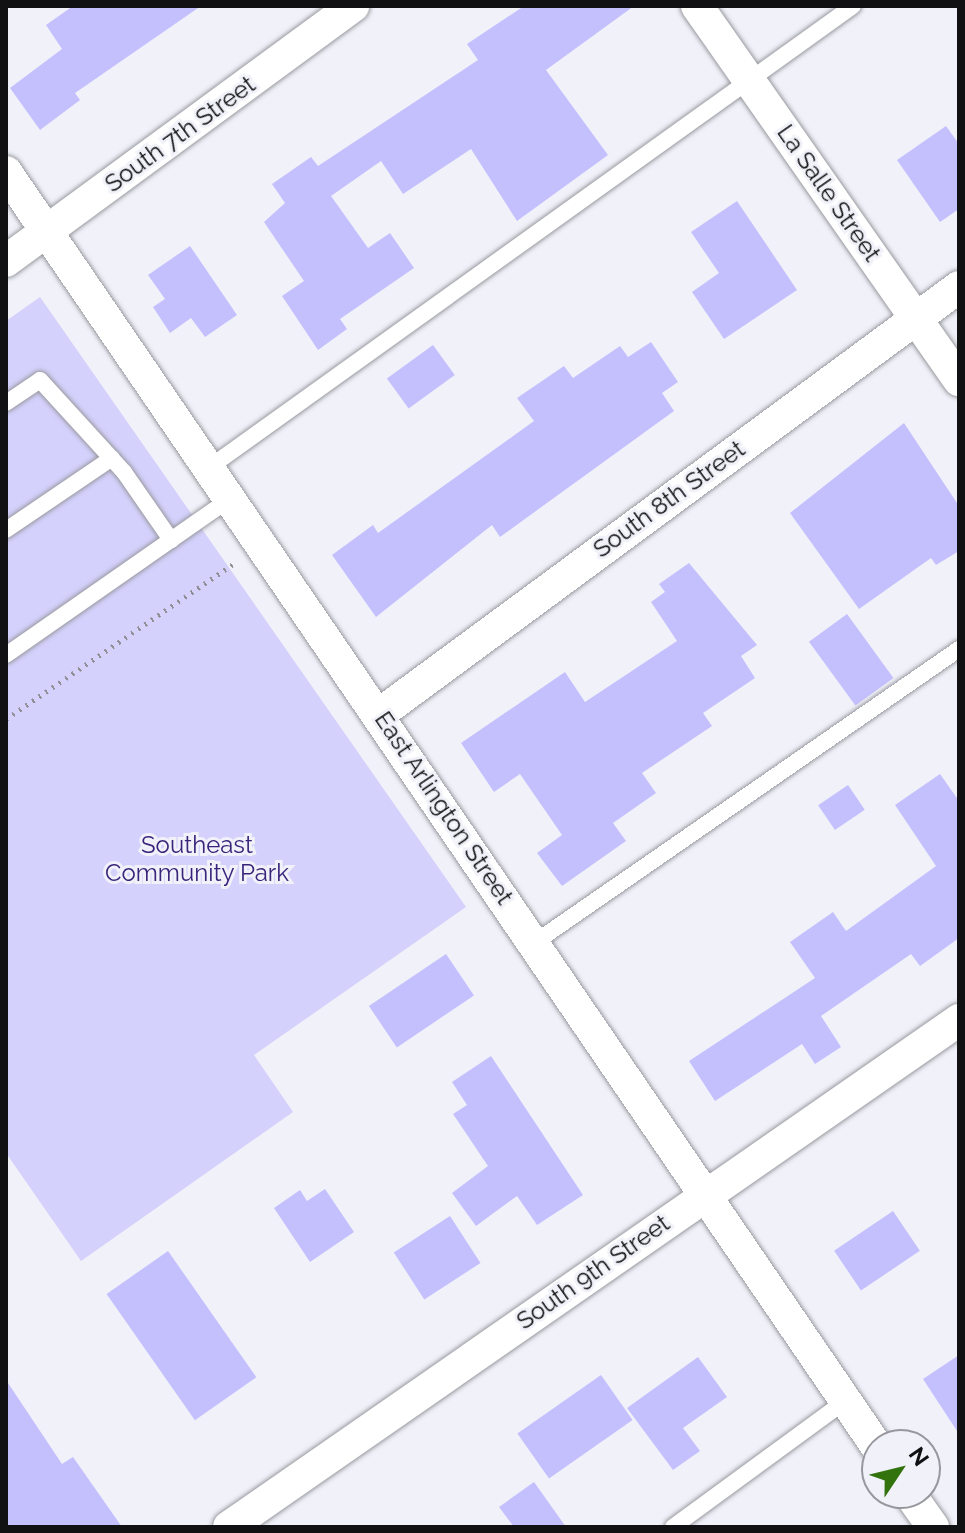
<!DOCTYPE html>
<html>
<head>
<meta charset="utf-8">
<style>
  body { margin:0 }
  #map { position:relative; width:965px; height:1533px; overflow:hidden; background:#f1f1f9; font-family:Raleway,sans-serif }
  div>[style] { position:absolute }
  .green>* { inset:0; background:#d4d1fc }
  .building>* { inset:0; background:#c4c0fe; transform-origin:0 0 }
  .path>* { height:5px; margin-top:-2.5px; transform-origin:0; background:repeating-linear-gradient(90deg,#8f8f95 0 2px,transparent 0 8px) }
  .roads { filter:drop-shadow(0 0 2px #9999a0) drop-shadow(0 0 2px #9999a0) }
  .service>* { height:16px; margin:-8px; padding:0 8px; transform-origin:8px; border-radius:8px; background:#fff }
  .minor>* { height:32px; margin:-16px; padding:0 16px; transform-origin:16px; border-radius:16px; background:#fff }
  span { translate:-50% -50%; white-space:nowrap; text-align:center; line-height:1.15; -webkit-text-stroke:6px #f1f1f9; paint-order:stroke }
  .street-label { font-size:24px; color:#111114 }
  .park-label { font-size:24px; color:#39247b }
  .frame { position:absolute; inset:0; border:8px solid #111114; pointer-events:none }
  .north { position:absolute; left:861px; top:1429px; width:80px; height:80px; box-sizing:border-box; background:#f1f1f9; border:2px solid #97979d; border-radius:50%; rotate:55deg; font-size:22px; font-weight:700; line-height:32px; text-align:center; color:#111114 }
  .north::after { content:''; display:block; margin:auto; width:28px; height:36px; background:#32730e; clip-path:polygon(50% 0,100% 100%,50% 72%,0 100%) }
</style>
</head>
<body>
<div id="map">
  <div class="green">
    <i style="clip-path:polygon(40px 297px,466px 907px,254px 1055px,293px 1112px,81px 1261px,6px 1153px,6px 321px)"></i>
  </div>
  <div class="building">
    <i style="clip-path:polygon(73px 6px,201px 6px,75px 93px,80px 100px,40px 130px,10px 88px,62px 49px,46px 25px)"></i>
    <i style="clip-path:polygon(524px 6px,634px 6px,546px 70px,608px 155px,517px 221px,471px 149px,403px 194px,381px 161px,331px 196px,368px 248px,390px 233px,414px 268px,340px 319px,347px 329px,318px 350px,282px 296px,304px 281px,264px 222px,285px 203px,272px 184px,311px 157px,318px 166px,478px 60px,467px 44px)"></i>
    <i style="clip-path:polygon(946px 126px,959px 144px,959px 209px,940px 222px,897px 160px)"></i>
    <i style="clip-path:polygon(737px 201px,797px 290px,724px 339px,692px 292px,719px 273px,691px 232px)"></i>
    <i style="clip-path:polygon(190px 246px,237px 315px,205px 337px,191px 318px,170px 333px,153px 307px,165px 299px,148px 275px)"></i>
    <i style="clip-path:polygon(651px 342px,678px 382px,662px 393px,674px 411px,500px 537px,492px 525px,376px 617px,332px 555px,373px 525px,378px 533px,534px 421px,517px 398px,564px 366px,573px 378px,620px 346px,628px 357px)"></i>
    <i style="left:433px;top:345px;width:37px;height:57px;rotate:54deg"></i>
    <i style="clip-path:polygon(904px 423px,959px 506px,959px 551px,936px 565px,931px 558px,859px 609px,790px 513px)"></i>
    <i style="clip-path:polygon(689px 563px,757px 645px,741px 656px,755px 678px,703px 713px,712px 726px,642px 773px,656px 793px,613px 823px,626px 841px,562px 886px,537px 853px,562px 835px,520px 774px,494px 792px,461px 743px,565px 672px,585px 702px,677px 641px,651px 602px,665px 592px,659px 584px)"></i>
    <i style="left:847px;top:614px;width:79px;height:47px;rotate:54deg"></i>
    <i style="clip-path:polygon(940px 774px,959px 801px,959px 938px,920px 966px,911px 954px,821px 1016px,841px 1047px,815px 1064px,802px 1044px,715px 1101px,689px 1061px,815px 978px,790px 942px,833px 912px,846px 931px,936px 866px,895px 805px)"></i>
    <i style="left:848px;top:785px;width:30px;height:36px;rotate:56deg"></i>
    <i style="left:446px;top:954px;width:50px;height:93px;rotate:56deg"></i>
    <i style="clip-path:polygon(491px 1056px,583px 1195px,537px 1225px,517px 1196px,476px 1226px,452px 1193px,488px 1166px,453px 1114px,467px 1105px,452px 1082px)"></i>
    <i style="clip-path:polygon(325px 1189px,354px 1232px,310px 1262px,274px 1208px,300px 1190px,307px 1201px)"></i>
    <i style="left:893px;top:1211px;width:48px;height:71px;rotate:56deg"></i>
    <i style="left:450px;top:1216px;width:56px;height:67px;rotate:57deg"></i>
    <i style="left:168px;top:1251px;width:154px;height:75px;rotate:55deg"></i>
    <i style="clip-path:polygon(959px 1355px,959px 1434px,923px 1379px)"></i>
    <i style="clip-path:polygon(698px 1357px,727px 1397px,683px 1428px,700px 1451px,673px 1470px,627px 1408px)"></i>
    <i style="left:601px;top:1375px;width:55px;height:102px;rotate:55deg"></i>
    <i style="clip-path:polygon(6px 1380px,62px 1464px,73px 1457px,122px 1527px,6px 1527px)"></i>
    <i style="clip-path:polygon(534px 1482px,566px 1527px,514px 1527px,499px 1507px)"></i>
  </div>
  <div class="path">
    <i style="left:6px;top:719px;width:275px;rotate:-34.3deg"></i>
  </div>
  <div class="roads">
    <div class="service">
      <i style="left:6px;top:403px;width:41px;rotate:-34.1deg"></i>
      <i style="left:40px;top:380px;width:125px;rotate:47.6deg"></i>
      <i style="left:124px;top:472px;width:83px;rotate:55.3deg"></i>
      <i style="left:210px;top:467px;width:791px;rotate:-35.64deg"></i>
      <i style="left:6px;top:530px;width:128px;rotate:-34.2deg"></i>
      <i style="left:6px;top:655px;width:274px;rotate:-34.9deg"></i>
      <i style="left:534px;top:943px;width:517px;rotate:-34.67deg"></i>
      <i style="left:673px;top:1527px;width:213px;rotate:-36.2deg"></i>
    </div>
    <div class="minor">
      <i style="left:697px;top:6px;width:457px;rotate:55deg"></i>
      <i style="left:6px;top:172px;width:1544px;rotate:55.66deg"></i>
      <i style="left:6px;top:261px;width:431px;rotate:-36.3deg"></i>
      <i style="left:381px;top:713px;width:718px;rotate:-36.39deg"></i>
      <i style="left:909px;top:1493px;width:42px;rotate:54.8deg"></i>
      <i style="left:229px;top:1527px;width:889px;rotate:-34.78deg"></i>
    </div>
  </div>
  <div class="street-label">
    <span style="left:180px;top:134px;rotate:-36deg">South 7th Street</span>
    <span style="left:829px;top:193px;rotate:55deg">La Salle Street</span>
    <span style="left:669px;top:499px;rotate:-36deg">South 8th Street</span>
    <span style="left:444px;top:808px;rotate:56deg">East Arlington Street</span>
    <span style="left:593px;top:1272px;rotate:-35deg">South 9th Street</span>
  </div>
  <div class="park-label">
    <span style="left:197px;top:859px">Southeast<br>Community Park</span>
  </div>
  <div class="frame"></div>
  <div class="north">N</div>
</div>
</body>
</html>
